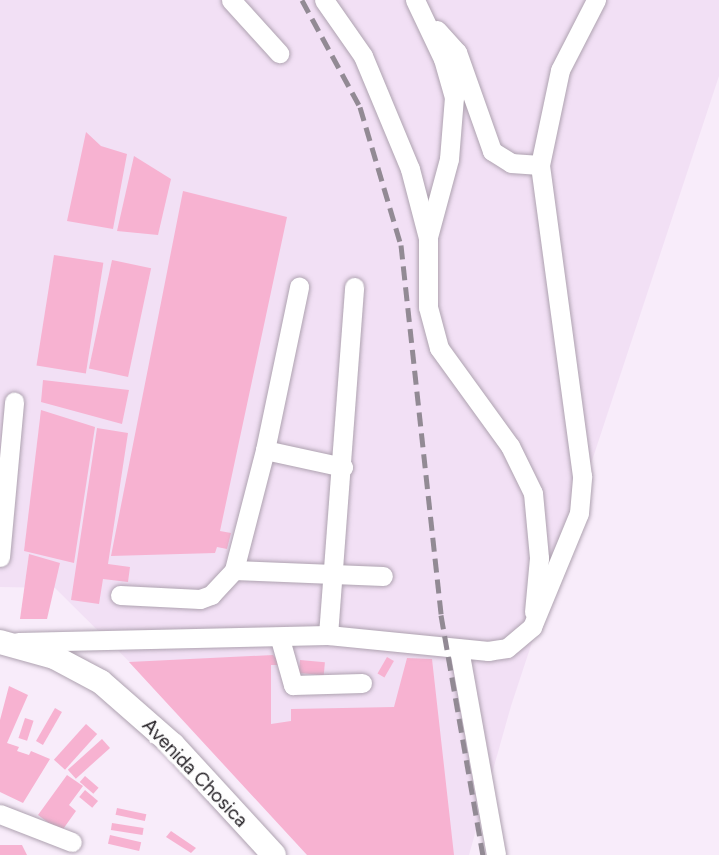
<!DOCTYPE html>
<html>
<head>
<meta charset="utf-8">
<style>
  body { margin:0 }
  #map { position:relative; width:719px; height:855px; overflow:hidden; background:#f8ecfa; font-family:Figtree,sans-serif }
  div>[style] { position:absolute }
  .built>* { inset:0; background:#f2e0f5 }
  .building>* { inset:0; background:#f7b2d1; transform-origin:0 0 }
  .roads { filter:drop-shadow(0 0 2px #aea2b0) drop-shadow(0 0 2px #aea2b0) }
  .minor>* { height:19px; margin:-9.5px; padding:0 9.5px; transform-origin:9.5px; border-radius:9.5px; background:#fff }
  .major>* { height:24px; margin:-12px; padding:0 12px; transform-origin:12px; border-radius:12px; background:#fff }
  .rail>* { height:5px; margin-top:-2.5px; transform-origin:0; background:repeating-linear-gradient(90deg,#928a94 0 14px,transparent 0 21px) }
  span { translate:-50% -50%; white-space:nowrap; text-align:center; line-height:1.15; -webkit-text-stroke:7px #fefefe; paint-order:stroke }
  .street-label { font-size:19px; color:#1e1a1f }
</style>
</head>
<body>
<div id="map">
  <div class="built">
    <i style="clip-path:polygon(0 0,719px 0,719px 76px,511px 706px,469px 855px,324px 855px,55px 588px,0 587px)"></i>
  </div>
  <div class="building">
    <i style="clip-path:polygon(86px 132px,101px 146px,127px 154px,113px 229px,67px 221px)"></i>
    <i style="clip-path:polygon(134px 156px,171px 179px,158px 235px,117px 231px)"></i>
    <i style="clip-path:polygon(183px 191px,287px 217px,220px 531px,231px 533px,227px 549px,217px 547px,215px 553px,111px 556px)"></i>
    <i style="left:54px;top:255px;width:50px;height:112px;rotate:9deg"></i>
    <i style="left:112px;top:260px;width:40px;height:111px;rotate:12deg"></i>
    <i style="clip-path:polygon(43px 380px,129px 390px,122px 424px,41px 402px)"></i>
    <i style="clip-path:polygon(41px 410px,95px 427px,74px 563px,24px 551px)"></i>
    <i style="clip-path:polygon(97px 428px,128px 433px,108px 564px,130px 567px,128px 582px,103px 579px,99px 604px,71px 600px)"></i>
    <i style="clip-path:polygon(29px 554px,60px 563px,47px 619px,20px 619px)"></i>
    <i style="clip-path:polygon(273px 655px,283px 665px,271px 665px,271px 724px,291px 721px,291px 709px,394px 707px,407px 658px,432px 659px,454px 855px,307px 855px,129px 662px)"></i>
    <i style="left:387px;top:657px;width:8px;height:19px;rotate:30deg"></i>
    <i style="left:300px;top:660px;width:25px;height:13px;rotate:5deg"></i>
    <i style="clip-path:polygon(9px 686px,28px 695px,7px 743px,19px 747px,17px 751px,29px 755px,31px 751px,50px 759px,23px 803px,0 792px,0 720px)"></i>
    <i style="left:55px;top:708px;width:8px;height:38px;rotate:30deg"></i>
    <i style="left:25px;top:718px;width:9px;height:21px;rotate:18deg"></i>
    <i style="left:86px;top:724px;width:15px;height:48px;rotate:42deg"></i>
    <i style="left:102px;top:739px;width:12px;height:46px;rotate:48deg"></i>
    <i style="clip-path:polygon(67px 775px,83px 786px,69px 805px,76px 811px,61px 832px,38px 815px)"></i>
    <i style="left:85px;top:776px;width:18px;height:8px;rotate:41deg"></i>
    <i style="left:85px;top:790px;width:17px;height:9px;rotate:40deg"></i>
    <i style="left:117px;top:808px;width:30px;height:7px;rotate:12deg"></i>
    <i style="left:112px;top:823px;width:32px;height:7px;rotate:9deg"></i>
    <i style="clip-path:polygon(171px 831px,196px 848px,191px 853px,166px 837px)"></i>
    <i style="left:110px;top:835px;width:32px;height:9px;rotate:13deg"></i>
    <i style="clip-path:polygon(0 845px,22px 845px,27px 855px,0 855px)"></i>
  </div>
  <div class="roads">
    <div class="minor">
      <i style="left:231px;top:0;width:72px;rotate:47.8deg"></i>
      <i style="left:324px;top:0;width:68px;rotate:55.1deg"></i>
      <i style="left:363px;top:56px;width:122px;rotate:67.4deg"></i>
      <i style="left:410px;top:169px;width:71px;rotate:75.4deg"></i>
      <i style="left:428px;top:238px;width:69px;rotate:90deg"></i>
      <i style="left:428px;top:307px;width:42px;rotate:75deg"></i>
      <i style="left:439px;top:348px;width:121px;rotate:54.1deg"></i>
      <i style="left:510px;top:446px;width:52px;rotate:63.9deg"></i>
      <i style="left:533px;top:493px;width:65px;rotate:84.7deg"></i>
      <i style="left:539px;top:558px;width:54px;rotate:95.3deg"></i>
      <i style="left:415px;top:0;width:65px;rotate:64.6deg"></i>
      <i style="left:443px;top:59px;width:40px;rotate:74deg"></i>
      <i style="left:454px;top:97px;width:62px;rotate:94.6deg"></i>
      <i style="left:449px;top:159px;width:81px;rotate:105.1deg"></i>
      <i style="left:437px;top:30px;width:30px;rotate:48deg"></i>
      <i style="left:457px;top:52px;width:105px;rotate:70.5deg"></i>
      <i style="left:492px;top:151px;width:22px;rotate:32deg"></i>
      <i style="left:511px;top:163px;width:29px;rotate:4deg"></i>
      <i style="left:265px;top:450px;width:167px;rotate:-78.2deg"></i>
      <i style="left:0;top:557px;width:156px;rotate:-84.8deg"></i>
      <i style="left:234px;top:570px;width:124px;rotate:-75.5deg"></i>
      <i style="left:265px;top:450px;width:80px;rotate:12.3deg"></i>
      <i style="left:120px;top:595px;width:80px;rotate:2.9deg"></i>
      <i style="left:200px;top:599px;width:12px;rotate:-20deg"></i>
      <i style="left:211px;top:595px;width:34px;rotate:-47deg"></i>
      <i style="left:234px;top:570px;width:149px;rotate:2.3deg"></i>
      <i style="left:328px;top:635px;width:349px;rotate:-85.7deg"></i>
      <i style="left:280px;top:639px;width:48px;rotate:74.2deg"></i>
      <i style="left:293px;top:685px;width:69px;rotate:-1.7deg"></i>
      <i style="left:18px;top:642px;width:310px;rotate:-1.3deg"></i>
      <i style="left:328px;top:635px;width:161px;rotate:5.7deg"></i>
      <i style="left:488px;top:651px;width:19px;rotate:-9deg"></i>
      <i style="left:507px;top:648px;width:33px;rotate:-40deg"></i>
      <i style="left:532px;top:627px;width:123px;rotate:-67.6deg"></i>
      <i style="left:579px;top:513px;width:37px;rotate:-85deg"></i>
      <i style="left:582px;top:476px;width:314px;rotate:-97.7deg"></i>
      <i style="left:540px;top:165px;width:97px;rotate:-78.1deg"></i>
      <i style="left:560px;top:70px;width:79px;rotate:-62.8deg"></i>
      <i style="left:459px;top:649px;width:209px;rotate:79.8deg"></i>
      <i style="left:0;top:814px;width:77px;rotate:21.3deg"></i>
    </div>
    <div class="major">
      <i style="left:0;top:642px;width:56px;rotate:15.5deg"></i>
      <i style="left:54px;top:657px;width:53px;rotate:28deg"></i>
      <i style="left:101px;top:682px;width:96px;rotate:41.2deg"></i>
      <i style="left:173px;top:745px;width:149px;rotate:47.4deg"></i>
    </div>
  </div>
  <div class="rail">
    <i style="left:302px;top:0;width:122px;rotate:61.5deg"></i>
    <i style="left:360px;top:107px;width:144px;rotate:73.5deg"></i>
    <i style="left:401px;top:245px;width:372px;rotate:83.8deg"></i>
    <i style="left:441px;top:615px;width:244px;rotate:80.1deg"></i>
  </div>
  <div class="street-label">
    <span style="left:195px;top:773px;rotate:46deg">Avenida Chosica</span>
  </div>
</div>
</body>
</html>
